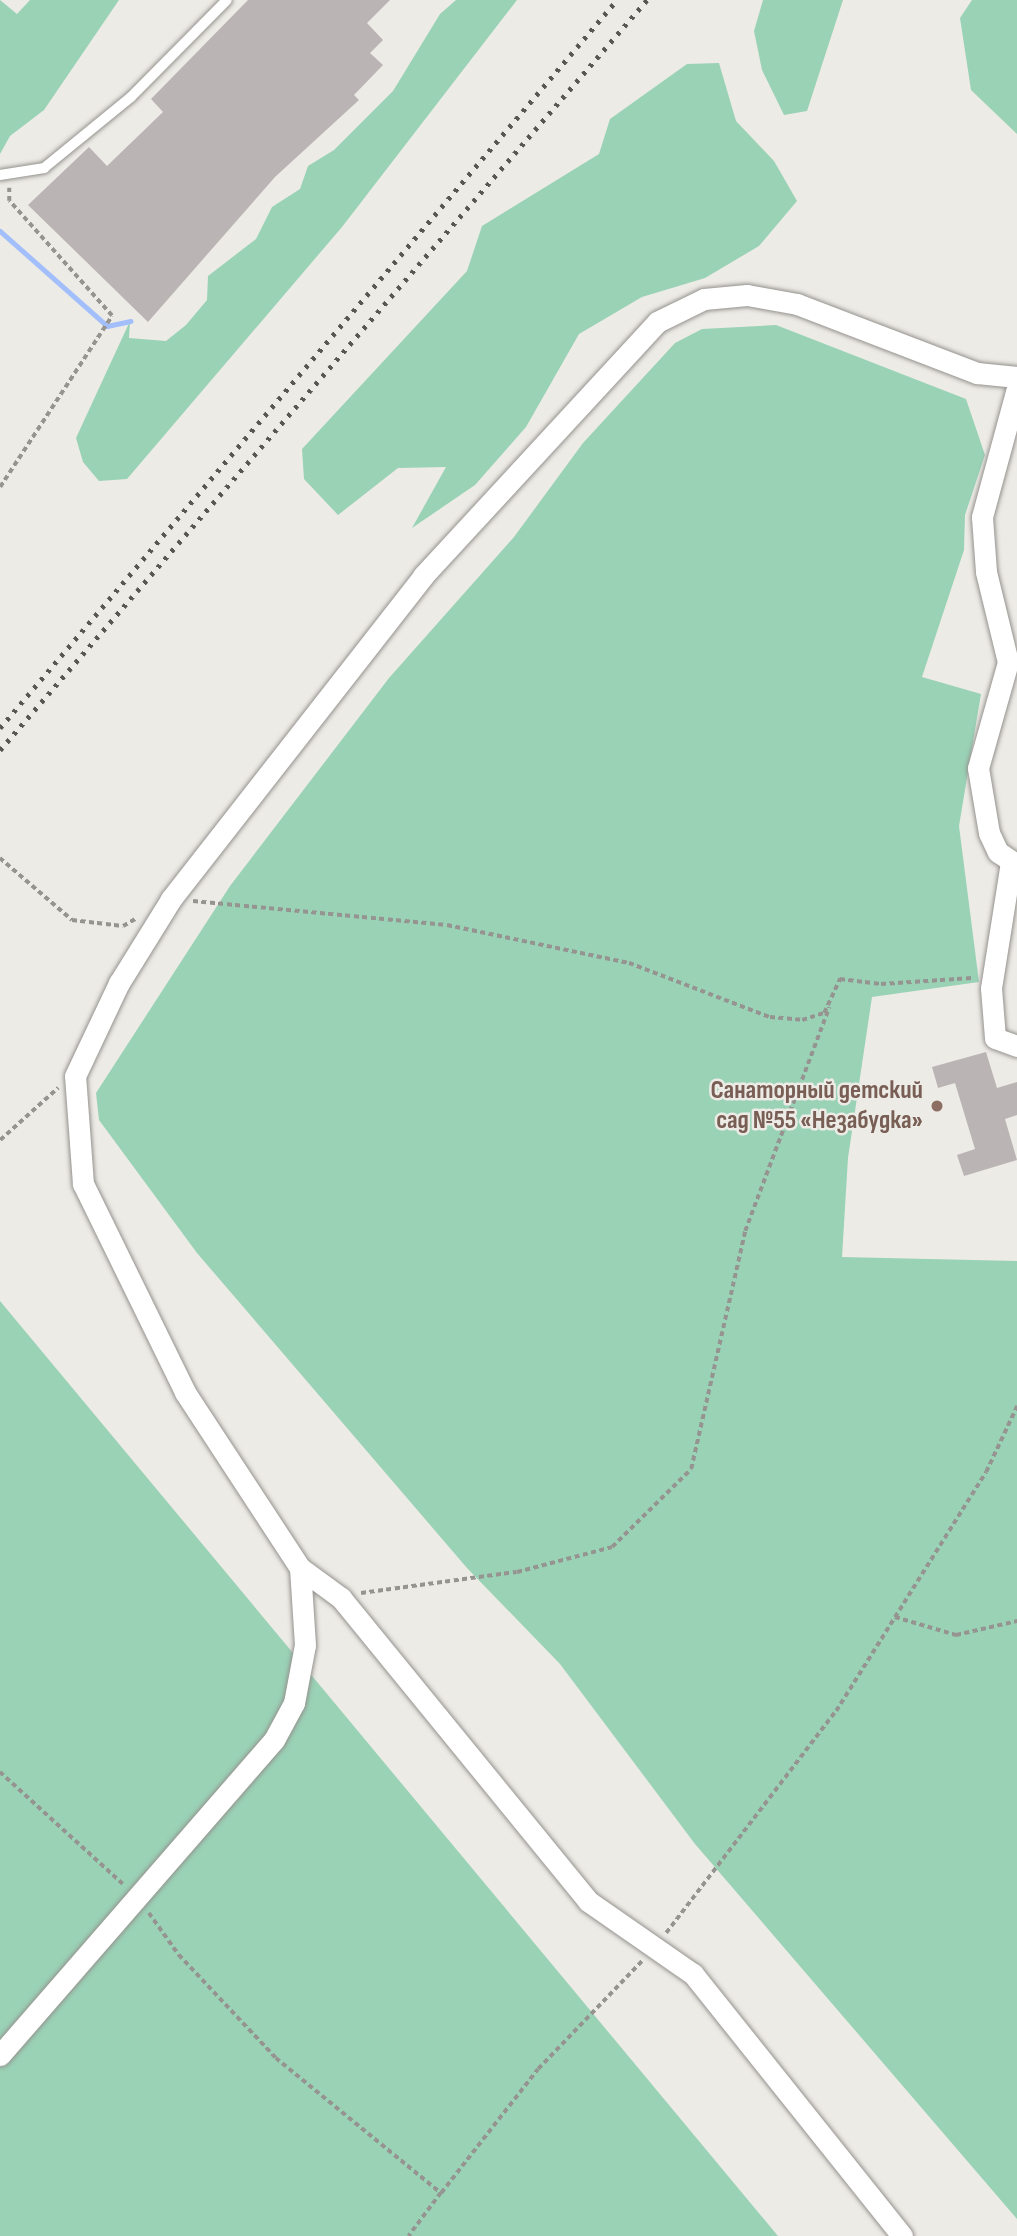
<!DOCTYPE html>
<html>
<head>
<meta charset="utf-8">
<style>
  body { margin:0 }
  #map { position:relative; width:1017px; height:2236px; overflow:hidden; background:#edebe6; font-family:"Sofia Sans Condensed",sans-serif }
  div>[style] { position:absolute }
  .green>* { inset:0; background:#9ad2b6 }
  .stream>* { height:5px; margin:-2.5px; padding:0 2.5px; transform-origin:2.5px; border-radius:2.5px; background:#a2bffb }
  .building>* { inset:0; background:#bab4b4 }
  .path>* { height:3.5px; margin-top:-1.75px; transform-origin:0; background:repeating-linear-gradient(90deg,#959490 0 5px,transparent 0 8.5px) }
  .roads { filter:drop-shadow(0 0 2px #94928e) drop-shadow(0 0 2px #94928e) }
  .lane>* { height:10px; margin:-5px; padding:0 5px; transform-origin:5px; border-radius:5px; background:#fff }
  .street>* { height:21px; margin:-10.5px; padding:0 10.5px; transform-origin:10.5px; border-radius:10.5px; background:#fff }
  .rail>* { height:5px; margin-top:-2.5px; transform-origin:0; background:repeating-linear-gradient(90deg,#575754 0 3.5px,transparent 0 10.5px) }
  .dots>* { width:19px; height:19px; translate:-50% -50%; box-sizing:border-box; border:4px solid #edebe6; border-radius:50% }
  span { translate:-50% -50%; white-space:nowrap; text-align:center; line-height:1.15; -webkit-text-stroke:5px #edebe6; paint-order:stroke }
  .education-label { font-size:26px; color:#785e54; font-weight:700 }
  .right { translate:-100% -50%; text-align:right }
</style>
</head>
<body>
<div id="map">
  <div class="green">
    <i style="clip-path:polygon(0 0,17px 14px,30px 0,119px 0,44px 110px,10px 136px,0 154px)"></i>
    <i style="clip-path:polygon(456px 0,517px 0,342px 227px,127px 479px,99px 481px,83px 462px,76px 438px,130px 321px,129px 338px,166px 341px,186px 325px,207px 300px,208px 276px,256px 239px,272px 207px,300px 189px,308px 166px,334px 150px,393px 91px,440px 14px)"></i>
    <i style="clip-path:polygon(763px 0,843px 0,807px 111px,784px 115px,762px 70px,754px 31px)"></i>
    <i style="clip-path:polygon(972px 0,1017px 0,1017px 134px,971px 90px,960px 18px)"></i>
    <i style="clip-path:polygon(719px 63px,736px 121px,774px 161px,797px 201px,759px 246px,705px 278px,642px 297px,579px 334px,526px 427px,475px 485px,412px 528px,446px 467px,398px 468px,338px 515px,304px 479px,302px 449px,467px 271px,482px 226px,599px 154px,610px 119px,687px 64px)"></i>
    <i style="clip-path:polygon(776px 325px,966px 399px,985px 455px,965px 515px,964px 550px,922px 677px,981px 694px,959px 826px,979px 982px,872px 997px,848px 1158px,842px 1257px,1017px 1261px,1017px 2219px,695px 1844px,560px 1664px,467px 1568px,197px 1253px,99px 1120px,96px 1093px,230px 886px,389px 678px,514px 537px,583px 443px,675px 343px,702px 329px)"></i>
    <i style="clip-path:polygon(0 1301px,298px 1659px,778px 2236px,0 2236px)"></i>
  </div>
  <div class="stream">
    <i style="left:0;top:231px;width:143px;rotate:41.6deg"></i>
    <i style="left:107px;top:326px;width:24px;rotate:-12deg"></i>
  </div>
  <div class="building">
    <i style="clip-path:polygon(248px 0,390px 0,367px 23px,383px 40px,370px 53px,383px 65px,354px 95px,359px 100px,275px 177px,148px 322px,28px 205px,89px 147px,107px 166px,163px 112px,151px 99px)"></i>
    <i style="clip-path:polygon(986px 1052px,997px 1088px,1017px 1082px,1017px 1115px,1005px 1119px,1017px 1160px,964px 1176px,957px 1155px,975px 1149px,955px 1083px,938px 1088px,932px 1067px)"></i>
  </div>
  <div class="path">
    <i style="left:0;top:487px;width:204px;rotate:-56.8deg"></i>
    <i style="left:112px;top:316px;width:154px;rotate:-131.8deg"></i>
    <i style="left:9px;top:201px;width:13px;rotate:-90deg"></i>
    <i style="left:0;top:858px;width:95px;rotate:40.7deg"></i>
    <i style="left:72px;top:920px;width:51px;rotate:6.7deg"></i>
    <i style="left:123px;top:926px;width:14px;rotate:-30deg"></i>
    <i style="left:193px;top:901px;width:255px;rotate:5.4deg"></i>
    <i style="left:447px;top:925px;width:186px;rotate:11.8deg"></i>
    <i style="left:629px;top:963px;width:151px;rotate:21deg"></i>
    <i style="left:770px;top:1017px;width:32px;rotate:5deg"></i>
    <i style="left:802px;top:1020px;width:23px;rotate:-18deg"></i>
    <i style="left:824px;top:1013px;width:38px;rotate:-65deg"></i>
    <i style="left:840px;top:979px;width:41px;rotate:7deg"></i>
    <i style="left:881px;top:984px;width:91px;rotate:-3.8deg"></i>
    <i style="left:0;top:1140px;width:78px;rotate:-41.9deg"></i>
    <i style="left:361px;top:1593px;width:157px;rotate:-7.7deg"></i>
    <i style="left:517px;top:1572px;width:98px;rotate:-14.7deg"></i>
    <i style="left:612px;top:1547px;width:111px;rotate:-44.6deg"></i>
    <i style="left:691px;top:1469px;width:244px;rotate:-77.2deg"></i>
    <i style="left:745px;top:1231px;width:239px;rotate:-69.4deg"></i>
    <i style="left:895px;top:1617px;width:64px;rotate:16.4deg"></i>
    <i style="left:956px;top:1635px;width:63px;rotate:-12.9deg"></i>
    <i style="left:0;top:1772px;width:166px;rotate:42.3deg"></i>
    <i style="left:149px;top:1913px;width:52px;rotate:54.5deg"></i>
    <i style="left:179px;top:1955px;width:141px;rotate:46.7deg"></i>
    <i style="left:276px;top:2058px;width:213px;rotate:39.3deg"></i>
    <i style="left:441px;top:2193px;width:54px;rotate:126.7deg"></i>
    <i style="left:666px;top:1933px;width:280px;rotate:-52.6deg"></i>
    <i style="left:836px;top:1711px;width:282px;rotate:-57.9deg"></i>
    <i style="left:986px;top:1472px;width:73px;rotate:-64.8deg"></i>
    <i style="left:441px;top:2193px;width:157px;rotate:-52deg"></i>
    <i style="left:538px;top:2069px;width:151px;rotate:-46.1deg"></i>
  </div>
  <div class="roads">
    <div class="lane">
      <i style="left:0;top:175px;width:45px;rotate:-9deg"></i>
      <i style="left:44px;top:168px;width:112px;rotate:-39.2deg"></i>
      <i style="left:131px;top:97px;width:136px;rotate:-45.3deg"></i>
    </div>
    <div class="street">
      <i style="left:1017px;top:388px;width:134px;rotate:105.2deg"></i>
      <i style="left:982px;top:517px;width:55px;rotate:85.8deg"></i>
      <i style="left:986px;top:572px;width:93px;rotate:76.3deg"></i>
      <i style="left:1008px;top:662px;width:110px;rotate:105.8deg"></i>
      <i style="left:978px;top:768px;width:66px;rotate:80.4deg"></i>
      <i style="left:989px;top:833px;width:21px;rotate:65deg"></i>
      <i style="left:998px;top:852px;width:23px;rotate:34deg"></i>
      <i style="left:1011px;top:862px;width:128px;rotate:99deg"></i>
      <i style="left:991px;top:988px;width:50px;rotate:85.4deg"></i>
      <i style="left:995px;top:1038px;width:23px;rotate:20deg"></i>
      <i style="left:300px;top:1568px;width:51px;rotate:36.2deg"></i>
      <i style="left:341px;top:1598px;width:391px;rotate:50.8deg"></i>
      <i style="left:588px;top:1901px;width:128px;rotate:34.8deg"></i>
      <i style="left:693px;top:1974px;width:335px;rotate:51.4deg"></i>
      <i style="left:0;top:2055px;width:417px;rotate:-49deg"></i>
      <i style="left:274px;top:1740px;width:42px;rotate:-61.6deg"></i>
      <i style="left:294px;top:1703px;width:59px;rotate:-79.3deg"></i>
      <i style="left:305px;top:1645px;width:77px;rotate:-93.7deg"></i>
      <i style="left:300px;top:1568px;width:210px;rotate:-123.2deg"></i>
      <i style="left:185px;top:1392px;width:232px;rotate:-116.1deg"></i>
      <i style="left:83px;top:1184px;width:108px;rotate:-94.2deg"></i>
      <i style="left:75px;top:1076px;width:103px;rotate:-64.7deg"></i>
      <i style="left:119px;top:983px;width:99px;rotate:-58.2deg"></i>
      <i style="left:171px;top:899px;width:410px;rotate:-52deg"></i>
      <i style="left:423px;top:576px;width:345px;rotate:-47.3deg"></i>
      <i style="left:657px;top:322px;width:52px;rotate:-26.1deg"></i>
      <i style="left:704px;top:299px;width:43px;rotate:-5.3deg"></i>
      <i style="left:747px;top:295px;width:51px;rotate:10.2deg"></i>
      <i style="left:797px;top:304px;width:193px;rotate:21deg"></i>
      <i style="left:977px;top:373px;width:40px;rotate:5.7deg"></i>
    </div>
  </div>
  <div class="rail">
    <i style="left:0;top:728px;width:954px;rotate:-49.72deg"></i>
    <i style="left:0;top:750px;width:991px;rotate:-49.22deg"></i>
  </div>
  <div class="dots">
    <i style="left:937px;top:1106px;background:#8d6e63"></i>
  </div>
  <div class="education-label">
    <span class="right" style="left:923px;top:1106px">Санаторный детский<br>сад №55 «Незабудка»</span>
  </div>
</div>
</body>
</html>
